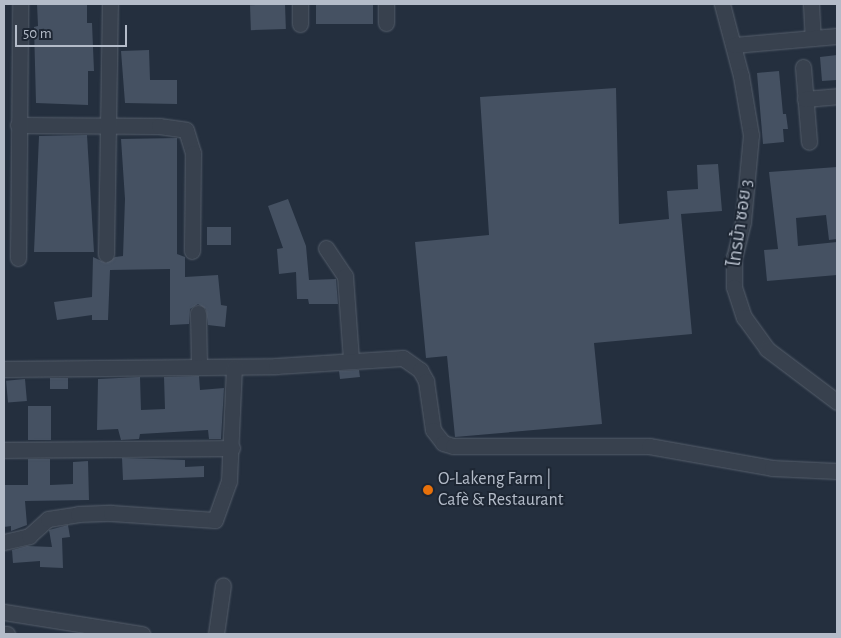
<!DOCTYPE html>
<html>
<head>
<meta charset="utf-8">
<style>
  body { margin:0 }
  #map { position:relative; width:841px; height:638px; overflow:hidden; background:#242f3e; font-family:"Alegreya Sans","Noto Sans Thai",sans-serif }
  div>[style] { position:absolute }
  .building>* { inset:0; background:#455162; transform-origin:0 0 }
  .roads { filter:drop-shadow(0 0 1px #565f6c) drop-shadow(0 0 1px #565f6c) }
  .minor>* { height:15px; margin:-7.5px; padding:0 7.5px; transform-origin:7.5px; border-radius:7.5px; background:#38414e }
  .dots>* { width:14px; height:14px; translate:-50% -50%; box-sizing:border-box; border:2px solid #1d2633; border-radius:50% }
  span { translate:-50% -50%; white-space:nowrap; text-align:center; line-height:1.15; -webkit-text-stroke:4px #1d2633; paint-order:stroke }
  .street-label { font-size:18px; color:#b4bcc9 }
  .poi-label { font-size:18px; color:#b4bcc9 }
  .left { translate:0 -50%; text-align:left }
  .frame { position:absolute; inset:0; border:5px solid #b4bcc9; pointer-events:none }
  .scale { position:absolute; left:15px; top:25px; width:112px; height:22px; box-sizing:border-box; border:2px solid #b4bcc9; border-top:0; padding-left:6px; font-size:15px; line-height:18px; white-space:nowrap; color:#b4bcc9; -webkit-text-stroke:4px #1d2633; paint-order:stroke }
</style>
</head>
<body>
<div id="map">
  <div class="building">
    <i style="clip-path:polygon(37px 4px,87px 4px,87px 23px,92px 23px,94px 71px,88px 71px,88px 105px,36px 103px,34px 27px,38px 26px)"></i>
    <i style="left:285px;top:4px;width:25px;height:35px;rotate:88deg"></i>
    <i style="left:316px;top:4px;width:57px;height:20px"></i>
    <i style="clip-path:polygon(149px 50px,150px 80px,177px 80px,177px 104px,125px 103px,121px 51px)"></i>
    <i style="clip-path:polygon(837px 55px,837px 80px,822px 81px,820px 57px)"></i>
    <i style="clip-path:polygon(779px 71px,783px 114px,786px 114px,788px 129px,783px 129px,784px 142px,763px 144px,757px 73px)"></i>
    <i style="clip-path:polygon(616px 88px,619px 224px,669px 219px,667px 191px,698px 189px,697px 165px,718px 164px,722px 211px,681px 214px,692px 334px,594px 343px,602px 424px,455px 437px,447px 356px,426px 358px,415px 242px,489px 235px,480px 97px)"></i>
    <i style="clip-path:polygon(87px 135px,94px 252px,34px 252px,39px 136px)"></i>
    <i style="clip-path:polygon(177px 138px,177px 254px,185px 257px,185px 277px,218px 275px,221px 305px,227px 306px,225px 327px,208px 325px,206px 309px,198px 304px,190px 309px,189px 324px,170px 325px,170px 269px,110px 270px,108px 320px,92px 320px,92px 315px,57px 320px,54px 302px,92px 297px,93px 257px,106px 263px,115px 257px,123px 256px,125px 199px,121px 139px)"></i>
    <i style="clip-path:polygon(837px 167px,837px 239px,829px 240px,826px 215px,796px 218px,798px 246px,837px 242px,837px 275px,767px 281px,764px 250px,778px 249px,769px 172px)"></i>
    <i style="clip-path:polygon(288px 199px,306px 246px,309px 280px,336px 279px,338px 304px,309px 304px,308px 299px,297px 299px,296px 272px,279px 274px,277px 249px,283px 248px,268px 206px)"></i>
    <i style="left:207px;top:227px;width:24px;height:18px"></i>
    <i style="clip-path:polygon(359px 370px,360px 377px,340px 379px,339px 371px)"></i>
    <i style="clip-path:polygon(199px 376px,200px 390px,224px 388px,221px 439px,209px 439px,208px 430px,140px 434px,139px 439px,121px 440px,118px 429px,97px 430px,98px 379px,140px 377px,141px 410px,165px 409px,164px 377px)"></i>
    <i style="left:50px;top:378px;width:18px;height:11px"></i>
    <i style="left:25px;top:379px;width:22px;height:19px;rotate:85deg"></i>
    <i style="left:28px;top:406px;width:23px;height:34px"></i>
    <i style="clip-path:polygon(122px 458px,185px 460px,185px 467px,204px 466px,204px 477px,123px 480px)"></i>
    <i style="clip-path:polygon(28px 459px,50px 459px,50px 485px,73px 484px,73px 462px,88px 461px,89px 500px,25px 501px,27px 525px,11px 531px,11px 526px,4px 527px,4px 485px,28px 485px)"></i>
    <i style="clip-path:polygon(68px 525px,70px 537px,62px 538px,63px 568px,40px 567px,40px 561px,13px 563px,12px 550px,27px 546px,52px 547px,49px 530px)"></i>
  </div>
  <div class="roads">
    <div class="minor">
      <i style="left:386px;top:4px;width:19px;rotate:90deg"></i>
      <i style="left:722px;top:4px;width:74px;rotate:75.2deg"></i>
      <i style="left:741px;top:76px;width:60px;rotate:80.4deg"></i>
      <i style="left:751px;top:135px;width:87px;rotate:95.3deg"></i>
      <i style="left:743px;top:222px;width:36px;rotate:104deg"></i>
      <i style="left:734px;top:257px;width:30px;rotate:90deg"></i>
      <i style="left:734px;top:287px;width:32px;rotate:72deg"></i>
      <i style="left:744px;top:317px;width:39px;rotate:54deg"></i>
      <i style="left:767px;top:349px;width:88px;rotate:37.1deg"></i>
      <i style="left:811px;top:4px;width:34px;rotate:87deg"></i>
      <i style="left:300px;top:24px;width:20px;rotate:-90deg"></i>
      <i style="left:734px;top:45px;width:103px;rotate:-5deg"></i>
      <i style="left:803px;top:67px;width:75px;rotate:85.4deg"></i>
      <i style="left:805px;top:99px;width:32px;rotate:-5deg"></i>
      <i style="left:18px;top:125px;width:141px;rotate:0.4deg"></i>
      <i style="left:159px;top:126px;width:27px;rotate:8deg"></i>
      <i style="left:186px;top:130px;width:24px;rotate:73deg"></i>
      <i style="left:193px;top:153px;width:98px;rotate:90.6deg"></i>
      <i style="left:326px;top:248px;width:34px;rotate:56deg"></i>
      <i style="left:345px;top:276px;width:84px;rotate:85.9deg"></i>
      <i style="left:106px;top:254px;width:250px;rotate:-89.1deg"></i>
      <i style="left:18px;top:258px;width:254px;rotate:-89.5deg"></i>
      <i style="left:198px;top:313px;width:53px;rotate:88.9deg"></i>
      <i style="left:4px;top:369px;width:272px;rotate:-0.6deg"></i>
      <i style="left:276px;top:366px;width:127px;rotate:-3.6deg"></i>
      <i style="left:403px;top:358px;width:21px;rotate:35deg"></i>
      <i style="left:420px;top:370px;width:13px;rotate:61deg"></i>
      <i style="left:426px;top:381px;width:49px;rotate:81.9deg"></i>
      <i style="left:433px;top:430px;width:16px;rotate:52deg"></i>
      <i style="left:443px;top:443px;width:10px;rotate:17deg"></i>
      <i style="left:453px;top:446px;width:196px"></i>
      <i style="left:649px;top:446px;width:125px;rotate:10.1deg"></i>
      <i style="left:772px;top:468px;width:65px;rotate:2.6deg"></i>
      <i style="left:4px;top:450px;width:228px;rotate:-0.5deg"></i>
      <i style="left:4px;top:542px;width:26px;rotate:-13deg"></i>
      <i style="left:29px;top:536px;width:25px;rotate:-42deg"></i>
      <i style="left:48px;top:519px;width:30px;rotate:-9deg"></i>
      <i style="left:78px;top:514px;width:33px;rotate:-2deg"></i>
      <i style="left:111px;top:513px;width:104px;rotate:3.9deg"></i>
      <i style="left:215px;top:520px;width:41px;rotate:-70.3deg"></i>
      <i style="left:229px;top:481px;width:114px;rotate:-87.5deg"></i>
      <i style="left:4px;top:612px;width:140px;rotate:9.1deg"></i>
      <i style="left:4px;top:634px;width:3px"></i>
      <i style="left:216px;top:634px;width:49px;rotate:-81.9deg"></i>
    </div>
  </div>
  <div class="dots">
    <i style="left:428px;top:490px;background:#e8710a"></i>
  </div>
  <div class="street-label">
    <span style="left:741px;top:223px;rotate:-82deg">ไทรม้า ซอย 3</span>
  </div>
  <div class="poi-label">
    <span class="left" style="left:438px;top:490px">O-Lakeng Farm |<br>Cafè &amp; Restaurant</span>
  </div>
  <div class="frame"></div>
  <div class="scale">50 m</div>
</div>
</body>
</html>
